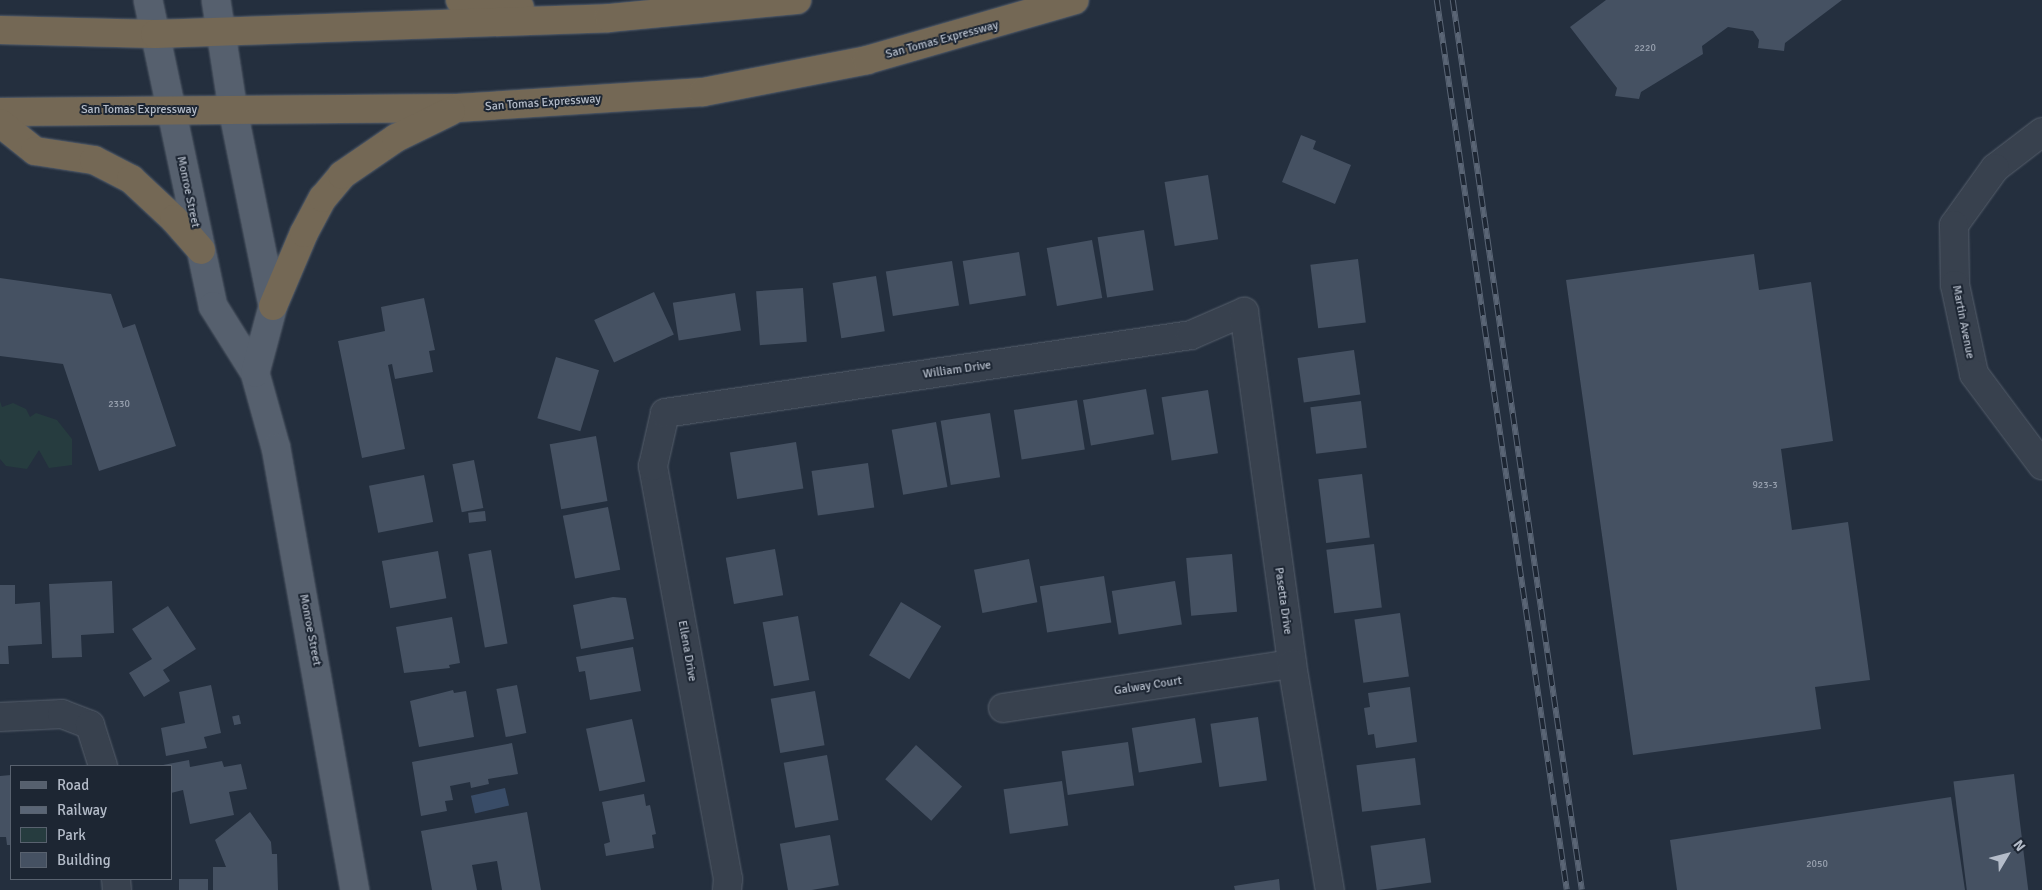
<!DOCTYPE html>
<html>
<head>
<meta charset="utf-8">
<style>
  body { margin:0 }
  #map { position:relative; width:2042px; height:890px; overflow:hidden; background:#242f3e; font-family:Signika,sans-serif }
  div>[style] { position:absolute }
  .green>* { inset:0; background:#263c3f }
  .water>* { inset:0; background:#394c67; transform-origin:0 0 }
  .building>* { inset:0; background:#455162; transform-origin:0 0 }
  .roads { filter:drop-shadow(0 0 1px #565f6c) drop-shadow(0 0 1px #565f6c) }
  .minor>* { height:28px; margin:-14px; padding:0 14px; transform-origin:14px; border-radius:14px; background:#38414e }
  .major>* { height:28px; margin:-14px; padding:0 14px; transform-origin:14px; border-radius:14px; background:#56606e }
  .highway>* { height:28px; margin:-14px; padding:0 14px; transform-origin:14px; border-radius:14px; background:#746855 }
  .rail>* { height:5.5px; margin-top:-2.75px; transform-origin:0; background:repeating-linear-gradient(90deg,#1d2633 0 11px,#5a6575 0 22px); box-sizing:border-box; border-block:1px solid #5a6575 }
  span { translate:-50% -50%; white-space:nowrap; text-align:center; line-height:1.15; -webkit-text-stroke:4px #1d2633; paint-order:stroke }
  .number-label { font-size:10px; color:#98a1af }
  .number-label span { -webkit-text-stroke-width:0 }
  .street-label { font-size:12px; color:#b4bcc9 }
  .legend { position:absolute; left:10px; top:765px; width:162px; height:115px; box-sizing:border-box; background:#1d2633; border:1px solid #59626f; margin:0; padding:6px 9px; list-style:none; font-size:15px; color:#b4bcc9 }
  .legend li { display:flex; align-items:center; gap:10px; height:25px }
  .legend b { width:25px; border:1px solid #59626f }
  .north { position:absolute; left:1982px; top:830px; width:50px; height:50px; -webkit-text-stroke:4px #1d2633; paint-order:stroke; rotate:53deg; font-size:14px; font-weight:700; line-height:20px; text-align:center; color:#b4bcc9 }
  .north::after { content:''; display:block; margin:auto; width:18px; height:22px; background:#b4bcc9; clip-path:polygon(50% 0,100% 100%,50% 72%,0 100%) }
</style>
</head>
<body>
<div id="map">
  <div class="green">
    <i style="clip-path:polygon(0 401px,2px 407px,13px 403px,26px 409px,30px 417px,36px 413px,57px 420px,72px 439px,72px 465px,49px 468px,39px 450px,27px 469px,6px 466px,0 459px)"></i>
  </div>
  <div class="water">
    <i style="left:505px;top:788px;width:18px;height:35px;rotate:77deg"></i>
  </div>
  <div class="building">
    <i style="clip-path:polygon(1606px 0,1842px 0,1785px 43px,1784px 51px,1758px 48px,1759px 40px,1753px 31px,1728px 27px,1702px 46px,1703px 54px,1641px 92px,1639px 99px,1615px 96px,1617px 88px,1570px 27px)"></i>
    <i style="clip-path:polygon(1301px 135px,1316px 141px,1313px 149px,1351px 165px,1335px 204px,1282px 182px)"></i>
    <i style="left:1208px;top:175px;width:65px;height:44px;rotate:81deg"></i>
    <i style="left:1144px;top:230px;width:61px;height:47px;rotate:81deg"></i>
    <i style="left:1092px;top:240px;width:59px;height:46px;rotate:80deg"></i>
    <i style="left:1019px;top:252px;width:44px;height:57px;rotate:81deg"></i>
    <i style="clip-path:polygon(1754px 254px,1759px 290px,1811px 282px,1833px 441px,1781px 449px,1792px 530px,1848px 522px,1870px 680px,1815px 687px,1821px 729px,1633px 755px,1566px 280px)"></i>
    <i style="left:1358px;top:259px;width:64px;height:48px;rotate:83deg"></i>
    <i style="left:952px;top:261px;width:45px;height:67px;rotate:81deg"></i>
    <i style="left:876px;top:276px;width:56px;height:44px;rotate:81deg"></i>
    <i style="clip-path:polygon(0 278px,111px 294px,123px 328px,135px 324px,176px 446px,99px 471px,63px 364px,0 356px)"></i>
    <i style="left:803px;top:288px;width:54px;height:47px;rotate:86deg"></i>
    <i style="left:654px;top:292px;width:47px;height:66px;rotate:65deg"></i>
    <i style="left:735px;top:293px;width:38px;height:63px;rotate:81deg"></i>
    <i style="clip-path:polygon(424px 298px,435px 350px,429px 351px,433px 372px,395px 379px,392px 364px,388px 365px,405px 449px,362px 458px,338px 341px,385px 331px,381px 307px)"></i>
    <i style="left:1354px;top:350px;width:45px;height:57px;rotate:82deg"></i>
    <i style="left:556px;top:357px;width:45px;height:64px;rotate:17deg"></i>
    <i style="left:1146px;top:389px;width:46px;height:64px;rotate:80deg"></i>
    <i style="left:1208px;top:390px;width:64px;height:47px;rotate:81deg"></i>
    <i style="left:1077px;top:400px;width:50px;height:64px;rotate:81deg"></i>
    <i style="left:1361px;top:401px;width:47px;height:51px;rotate:83deg"></i>
    <i style="left:990px;top:413px;width:65px;height:50px;rotate:81deg"></i>
    <i style="left:936px;top:422px;width:66px;height:45px;rotate:80deg"></i>
    <i style="left:596px;top:436px;width:66px;height:47px;rotate:80deg"></i>
    <i style="left:796px;top:442px;width:47px;height:67px;rotate:81deg"></i>
    <i style="left:474px;top:460px;width:49px;height:22px;rotate:79deg"></i>
    <i style="left:868px;top:463px;width:45px;height:57px;rotate:82deg"></i>
    <i style="left:1362px;top:474px;width:64px;height:44px;rotate:83deg"></i>
    <i style="left:424px;top:475px;width:48px;height:56px;rotate:79deg"></i>
    <i style="left:608px;top:507px;width:64px;height:46px;rotate:79deg"></i>
    <i style="left:485px;top:511px;width:10px;height:17px;rotate:84deg"></i>
    <i style="left:1374px;top:544px;width:64px;height:48px;rotate:83deg"></i>
    <i style="left:775px;top:549px;width:47px;height:50px;rotate:80deg"></i>
    <i style="left:491px;top:550px;width:95px;height:23px;rotate:80deg"></i>
    <i style="left:438px;top:551px;width:48px;height:57px;rotate:80deg"></i>
    <i style="left:1232px;top:554px;width:58px;height:46px;rotate:85deg"></i>
    <i style="left:1029px;top:559px;width:44px;height:56px;rotate:79deg"></i>
    <i style="left:1104px;top:576px;width:47px;height:65px;rotate:81deg"></i>
    <i style="clip-path:polygon(112px 581px,114px 633px,81px 635px,82px 657px,52px 658px,49px 584px)"></i>
    <i style="left:1175px;top:581px;width:44px;height:64px;rotate:81deg"></i>
    <i style="clip-path:polygon(0 585px,15px 585px,15px 604px,40px 602px,42px 644px,8px 646px,9px 664px,0 664px)"></i>
    <i style="clip-path:polygon(613px 597px,626px 598px,634px 639px,581px 649px,573px 605px)"></i>
    <i style="left:901px;top:602px;width:47px;height:62px;rotate:31deg"></i>
    <i style="clip-path:polygon(168px 606px,196px 649px,163px 670px,170px 681px,144px 697px,129px 673px,152px 659px,132px 629px)"></i>
    <i style="left:1400px;top:613px;width:64px;height:46px;rotate:82deg"></i>
    <i style="left:798px;top:616px;width:65px;height:36px;rotate:80deg"></i>
    <i style="clip-path:polygon(452px 617px,460px 663px,449px 665px,450px 668px,404px 673px,396px 627px)"></i>
    <i style="clip-path:polygon(633px 647px,641px 691px,590px 700px,585px 671px,579px 672px,576px 657px)"></i>
    <i style="clip-path:polygon(211px 685px,221px 733px,204px 737px,207px 748px,166px 756px,161px 728px,185px 723px,179px 692px)"></i>
    <i style="left:517px;top:685px;width:49px;height:21px;rotate:79deg"></i>
    <i style="clip-path:polygon(1410px 687px,1417px 742px,1376px 748px,1374px 734px,1368px 735px,1364px 708px,1370px 707px,1368px 693px)"></i>
    <i style="clip-path:polygon(453px 690px,454px 693px,466px 691px,474px 737px,419px 747px,410px 701px)"></i>
    <i style="left:815px;top:691px;width:55px;height:45px;rotate:80deg"></i>
    <i style="left:239px;top:715px;width:9px;height:7px;rotate:77deg"></i>
    <i style="left:1258px;top:717px;width:64px;height:48px;rotate:82deg"></i>
    <i style="left:1195px;top:718px;width:45px;height:64px;rotate:81deg"></i>
    <i style="left:632px;top:719px;width:64px;height:47px;rotate:78deg"></i>
    <i style="left:1128px;top:742px;width:44px;height:67px;rotate:82deg"></i>
    <i style="clip-path:polygon(512px 743px,518px 774px,488px 779px,489px 784px,471px 788px,470px 782px,450px 786px,453px 800px,445px 801px,447px 811px,421px 816px,412px 762px)"></i>
    <i style="left:916px;top:745px;width:62px;height:46px;rotate:42deg"></i>
    <i style="left:827px;top:755px;width:66px;height:44px;rotate:80deg"></i>
    <i style="left:1415px;top:758px;width:47px;height:59px;rotate:83deg"></i>
    <i style="clip-path:polygon(189px 760px,190px 767px,222px 761px,224px 767px,241px 764px,247px 789px,229px 792px,234px 815px,190px 824px,183px 790px,171px 793px,171px 766px,163px 765px)"></i>
    <i style="left:2014px;top:774px;width:117px;height:61px;rotate:83deg"></i>
    <i style="clip-path:polygon(11px 775px,11px 845px,7px 845px,6px 837px,0 837px,0 776px)"></i>
    <i style="left:1062px;top:781px;width:45px;height:59px;rotate:82deg"></i>
    <i style="clip-path:polygon(644px 794px,646px 806px,650px 805px,656px 834px,652px 835px,654px 848px,606px 856px,604px 844px,610px 842px,602px 802px)"></i>
    <i style="clip-path:polygon(1951px 797px,1965px 890px,1677px 890px,1670px 840px)"></i>
    <i style="clip-path:polygon(250px 812px,271px 842px,272px 854px,277px 854px,278px 890px,213px 890px,213px 867px,226px 867px,215px 840px)"></i>
    <i style="clip-path:polygon(527px 812px,541px 890px,502px 890px,497px 861px,472px 865px,477px 890px,432px 890px,421px 831px)"></i>
    <i style="left:830px;top:835px;width:51px;height:51px;rotate:80deg"></i>
    <i style="left:1425px;top:838px;width:45px;height:55px;rotate:82deg"></i>
    <i style="left:208px;top:879px;width:11px;height:29px;rotate:90deg"></i>
    <i style="clip-path:polygon(1279px 879px,1280px 890px,1235px 890px,1234px 886px)"></i>
  </div>
  <div class="roads">
    <div class="minor">
      <i style="left:2042px;top:132px;width:59px;rotate:142.5deg"></i>
      <i style="left:1995px;top:168px;width:70px;rotate:125.7deg"></i>
      <i style="left:1954px;top:225px;width:60px;rotate:89deg"></i>
      <i style="left:1955px;top:285px;width:91px;rotate:77.9deg"></i>
      <i style="left:1974px;top:374px;width:114px;rotate:53.2deg"></i>
      <i style="left:1003px;top:708px;width:292px;rotate:-8.7deg"></i>
      <i style="left:0;top:717px;width:62px;rotate:-2.8deg"></i>
      <i style="left:62px;top:714px;width:30px;rotate:21deg"></i>
      <i style="left:90px;top:725px;width:43px;rotate:72.4deg"></i>
      <i style="left:116px;top:879px;width:11px;rotate:85deg"></i>
      <i style="left:727px;top:890px;width:11px;rotate:-85deg"></i>
      <i style="left:728px;top:879px;width:420px;rotate:-100.3deg"></i>
      <i style="left:653px;top:466px;width:54px;rotate:-77.2deg"></i>
      <i style="left:665px;top:413px;width:532px;rotate:-8.43deg"></i>
      <i style="left:1191px;top:335px;width:58px;rotate:-23.5deg"></i>
      <i style="left:1244px;top:312px;width:355px;rotate:82.2deg"></i>
      <i style="left:1292px;top:664px;width:229px;rotate:80.5deg"></i>
    </div>
    <div class="major">
      <i style="left:148px;top:0;width:313px;rotate:78deg"></i>
      <i style="left:213px;top:306px;width:79px;rotate:57.9deg"></i>
      <i style="left:255px;top:373px;width:78px;rotate:74.4deg"></i>
      <i style="left:276px;top:448px;width:449px;rotate:79.9deg"></i>
      <i style="left:216px;top:0;width:111px;rotate:81.2deg"></i>
      <i style="left:233px;top:110px;width:200px;rotate:78.5deg"></i>
      <i style="left:273px;top:306px;width:69px;rotate:105deg"></i>
    </div>
    <div class="highway">
      <i style="left:460px;top:0;width:60px;rotate:6.7deg"></i>
      <i style="left:0;top:30px;width:155px;rotate:1.5deg"></i>
      <i style="left:155px;top:34px;width:454px;rotate:-2deg"></i>
      <i style="left:609px;top:18px;width:189px;rotate:-5.5deg"></i>
      <i style="left:0;top:112px;width:457px;rotate:-0.5deg"></i>
      <i style="left:457px;top:108px;width:247px;rotate:-3.7deg"></i>
      <i style="left:703px;top:92px;width:167px;rotate:-11deg"></i>
      <i style="left:867px;top:60px;width:216px;rotate:-16.1deg"></i>
      <i style="left:0;top:123px;width:45px;rotate:38.7deg"></i>
      <i style="left:35px;top:151px;width:60px;rotate:8.7deg"></i>
      <i style="left:94px;top:160px;width:42px;rotate:27.2deg"></i>
      <i style="left:131px;top:179px;width:59px;rotate:42.9deg"></i>
      <i style="left:174px;top:219px;width:41px;rotate:48.9deg"></i>
      <i style="left:273px;top:306px;width:79px;rotate:-67deg"></i>
      <i style="left:304px;top:233px;width:40px;rotate:-62deg"></i>
      <i style="left:323px;top:198px;width:30px;rotate:-50deg"></i>
      <i style="left:342px;top:175px;width:65px;rotate:-34.4deg"></i>
      <i style="left:396px;top:138px;width:61px;rotate:-26.1deg"></i>
    </div>
  </div>
  <div class="rail">
    <i style="left:1437px;top:0;width:899px;rotate:81.69deg"></i>
    <i style="left:1453px;top:0;width:899px;rotate:81.75deg"></i>
  </div>
  <div class="number-label">
    <span style="left:1645px;top:49px">2220</span>
    <span style="left:119px;top:405px">2330</span>
    <span style="left:1765px;top:486px">923-3</span>
    <span style="left:1817px;top:865px">2050</span>
  </div>
  <div class="street-label">
    <span style="left:942px;top:40px;rotate:-15deg">San Tomas Expressway</span>
    <span style="left:543px;top:103px;rotate:-4deg">San Tomas Expressway</span>
    <span style="left:139px;top:110px">San Tomas Expressway</span>
    <span style="left:188px;top:192px;rotate:78deg">Monroe Street</span>
    <span style="left:1963px;top:322px;rotate:79deg">Martin Avenue</span>
    <span style="left:957px;top:370px;rotate:-8deg">William Drive</span>
    <span style="left:1283px;top:601px;rotate:82deg">Pasetta Drive</span>
    <span style="left:310px;top:630px;rotate:79deg">Monroe Street</span>
    <span style="left:687px;top:651px;rotate:80deg">Ellena Drive</span>
    <span style="left:1148px;top:686px;rotate:-9deg">Galway Court</span>
  </div>
  <ul class="legend">
  <li><b style="height:6px;background:#56606e"></b>Road</li>
  <li><b style="height:6px;background:#5a6575"></b>Railway</li>
  <li><b style="height:14px;background:#263c3f"></b>Park</li>
  <li><b style="height:14px;background:#455162"></b>Building</li>
  </ul>
  <div class="north">N</div>
</div>
</body>
</html>
